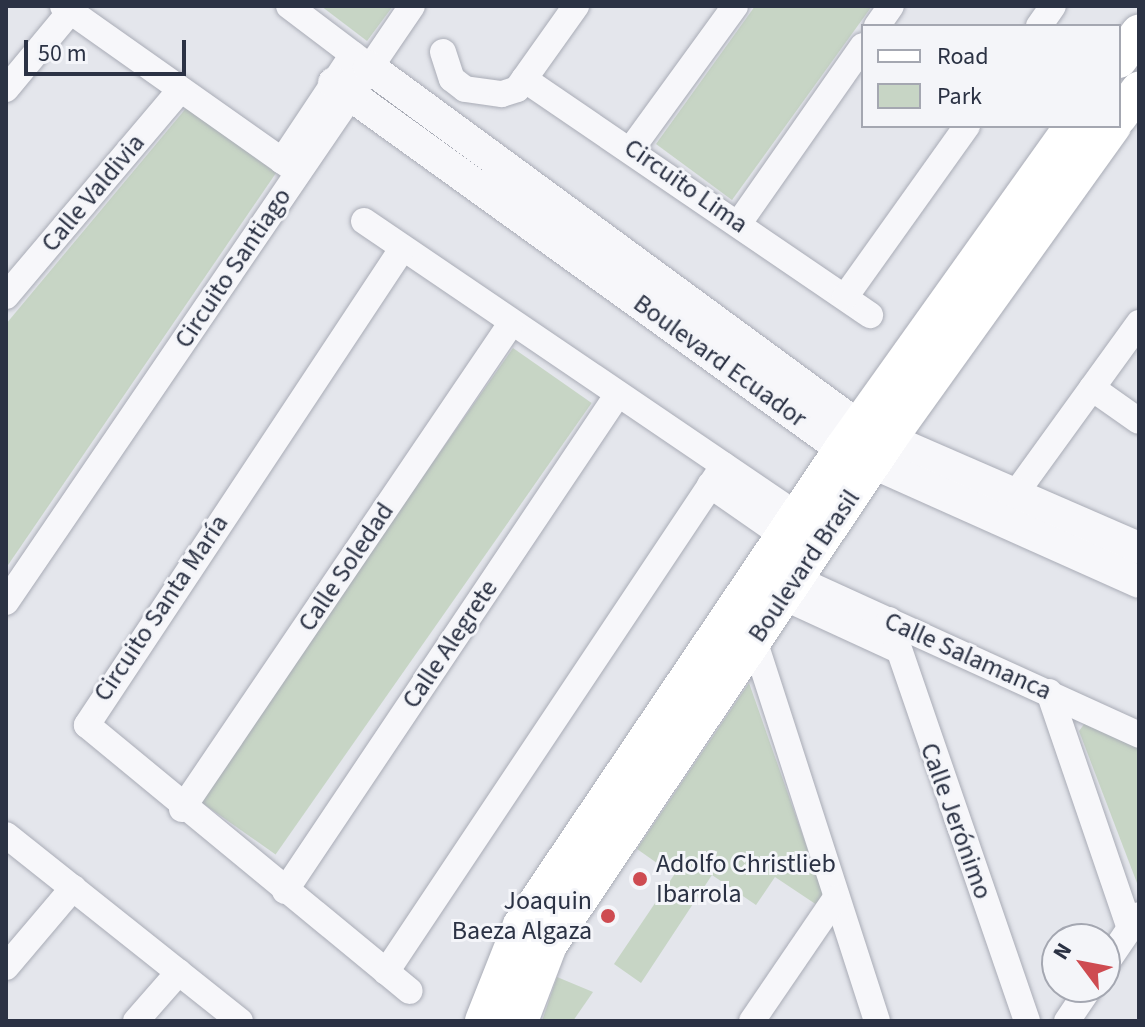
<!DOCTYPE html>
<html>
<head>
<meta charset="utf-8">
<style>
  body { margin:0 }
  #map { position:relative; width:1145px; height:1027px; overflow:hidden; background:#e4e6ec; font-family:"Source Sans 3",sans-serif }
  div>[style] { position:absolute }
  .green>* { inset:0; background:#c7d5c5; transform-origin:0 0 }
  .roads { filter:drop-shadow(0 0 2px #a9acb6) drop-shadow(0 0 2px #a9acb6) }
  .minor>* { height:26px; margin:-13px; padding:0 13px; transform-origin:13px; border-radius:13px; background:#f7f7fa }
  .tertiary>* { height:32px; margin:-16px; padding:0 16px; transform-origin:16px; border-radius:16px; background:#f7f7fa }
  .secondary>* { height:36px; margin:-18px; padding:0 18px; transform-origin:18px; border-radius:18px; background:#fff }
  .dots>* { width:22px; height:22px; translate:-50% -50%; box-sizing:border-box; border:4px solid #f4f5f9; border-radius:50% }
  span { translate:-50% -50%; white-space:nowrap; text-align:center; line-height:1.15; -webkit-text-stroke:6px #f4f5f9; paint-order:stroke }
  .street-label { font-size:26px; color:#2b3244 }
  .poi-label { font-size:26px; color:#2b3244 }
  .left { translate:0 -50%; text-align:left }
  .right { translate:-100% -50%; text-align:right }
  .frame { position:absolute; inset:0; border:8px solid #2b3244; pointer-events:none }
  .legend { position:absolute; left:861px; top:24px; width:260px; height:104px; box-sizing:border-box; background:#f4f5f9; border:2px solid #a4a7b1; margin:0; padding:10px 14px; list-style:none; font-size:24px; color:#2b3244 }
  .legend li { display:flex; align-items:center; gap:16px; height:40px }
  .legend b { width:40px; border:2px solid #a4a7b1 }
  .north { position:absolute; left:1041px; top:923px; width:80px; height:80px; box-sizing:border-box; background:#f4f5f9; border:2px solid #a4a7b1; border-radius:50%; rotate:302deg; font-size:22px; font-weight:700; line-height:32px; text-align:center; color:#2b3244 }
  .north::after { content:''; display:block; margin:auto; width:28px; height:36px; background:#ce4b51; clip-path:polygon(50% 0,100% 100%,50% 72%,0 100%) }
  .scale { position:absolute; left:24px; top:40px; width:162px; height:36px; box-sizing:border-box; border:4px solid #2b3244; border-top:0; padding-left:10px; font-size:24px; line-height:28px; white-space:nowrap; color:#2b3244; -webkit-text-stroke:6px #f4f5f9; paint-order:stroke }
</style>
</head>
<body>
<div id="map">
  <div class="green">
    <i style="clip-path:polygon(321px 6px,393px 6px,367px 41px)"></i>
    <i style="clip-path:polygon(755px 6px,872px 6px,732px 200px,656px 144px)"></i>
    <i style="clip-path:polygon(187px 107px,276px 173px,6px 568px,6px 324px)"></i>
    <i style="left:513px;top:348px;width:96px;height:551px;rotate:35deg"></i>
    <i style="clip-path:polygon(749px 683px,824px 896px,817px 905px,775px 877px,756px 905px,712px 875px,641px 983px,614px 964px,674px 875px,637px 849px)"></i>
    <i style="clip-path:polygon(1085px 723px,1139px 747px,1137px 883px,1079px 731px)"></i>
    <i style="clip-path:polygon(557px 977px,593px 992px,573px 1021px,542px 1021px)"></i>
  </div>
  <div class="roads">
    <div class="minor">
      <i style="left:63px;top:6px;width:288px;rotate:35.2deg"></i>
      <i style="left:289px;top:6px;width:98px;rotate:37.1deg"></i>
      <i style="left:877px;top:26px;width:24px;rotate:-55deg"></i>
      <i style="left:1039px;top:26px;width:24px;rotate:-55deg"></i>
      <i style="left:443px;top:52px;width:28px;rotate:72deg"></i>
      <i style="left:452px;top:79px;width:16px;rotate:38deg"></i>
      <i style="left:465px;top:89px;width:37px;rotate:8deg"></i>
      <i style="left:502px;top:94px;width:16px;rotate:-18deg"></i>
      <i style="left:517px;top:89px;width:102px;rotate:-54.6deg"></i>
      <i style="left:524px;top:79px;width:419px;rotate:34.3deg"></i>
      <i style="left:6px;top:89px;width:100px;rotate:-50.3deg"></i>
      <i style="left:632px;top:148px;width:175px;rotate:-54deg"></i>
      <i style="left:282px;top:161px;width:128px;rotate:-56.4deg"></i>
      <i style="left:364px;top:221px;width:523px;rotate:34.18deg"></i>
      <i style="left:739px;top:223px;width:216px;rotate:-55deg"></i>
      <i style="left:402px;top:249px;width:571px;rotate:123.5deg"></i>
      <i style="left:87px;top:725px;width:418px;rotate:39.5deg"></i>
      <i style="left:6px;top:296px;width:270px;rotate:-49.8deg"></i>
      <i style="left:845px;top:297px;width:210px;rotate:-54.5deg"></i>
      <i style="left:1092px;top:388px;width:57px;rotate:35.1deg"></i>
      <i style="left:710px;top:485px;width:89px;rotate:34.9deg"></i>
      <i style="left:1016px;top:493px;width:210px;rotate:-54.1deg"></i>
      <i style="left:795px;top:578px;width:378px;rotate:24.5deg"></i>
      <i style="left:783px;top:597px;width:122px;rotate:24.7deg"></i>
      <i style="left:6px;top:602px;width:721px;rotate:-55.74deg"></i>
      <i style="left:889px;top:620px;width:424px;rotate:71deg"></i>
      <i style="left:754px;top:640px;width:400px;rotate:72.1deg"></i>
      <i style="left:1049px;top:692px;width:250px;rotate:71.1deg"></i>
      <i style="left:182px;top:809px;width:585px;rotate:-55.88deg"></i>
      <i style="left:6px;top:835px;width:299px;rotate:38.5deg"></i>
      <i style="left:285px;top:891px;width:595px;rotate:-56.18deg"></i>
      <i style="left:1105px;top:965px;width:60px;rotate:-55.8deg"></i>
      <i style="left:6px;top:967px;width:104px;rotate:-49.7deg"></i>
      <i style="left:386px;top:972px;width:609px;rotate:-56.31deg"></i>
      <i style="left:136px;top:1021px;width:65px;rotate:-48.7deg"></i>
      <i style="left:752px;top:1021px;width:149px;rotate:-55.7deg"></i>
      <i style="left:1067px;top:1021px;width:41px;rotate:-55.9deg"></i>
    </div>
    <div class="tertiary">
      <i style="left:369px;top:67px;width:607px;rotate:36.28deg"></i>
      <i style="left:858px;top:426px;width:306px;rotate:23.5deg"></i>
      <i style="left:334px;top:83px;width:626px;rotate:35.77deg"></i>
      <i style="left:842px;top:449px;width:325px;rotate:24.1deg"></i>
    </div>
    <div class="secondary">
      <i style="left:1119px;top:60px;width:34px;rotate:-54deg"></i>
      <i style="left:1119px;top:117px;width:34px;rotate:-54deg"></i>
      <i style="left:483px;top:1021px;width:103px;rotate:-68.4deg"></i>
      <i style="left:521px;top:925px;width:574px;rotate:-56.01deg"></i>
      <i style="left:842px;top:449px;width:397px;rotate:-54.5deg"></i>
      <i style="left:520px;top:1021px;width:81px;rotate:-69.1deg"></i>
      <i style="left:549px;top:945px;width:610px;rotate:-56.1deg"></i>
      <i style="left:889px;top:439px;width:385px;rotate:-54.4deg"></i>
    </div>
  </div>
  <div class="dots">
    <i style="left:640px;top:879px;background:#ce4b51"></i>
    <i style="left:608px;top:916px;background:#ce4b51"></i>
  </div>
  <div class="street-label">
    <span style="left:686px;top:186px;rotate:35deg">Circuito Lima</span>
    <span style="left:93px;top:193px;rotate:-50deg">Calle Valdivia</span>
    <span style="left:233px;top:268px;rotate:-56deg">Circuito Santiago</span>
    <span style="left:720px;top:361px;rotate:36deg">Boulevard Ecuador</span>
    <span style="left:804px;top:566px;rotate:-56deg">Boulevard Brasil</span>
    <span style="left:346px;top:567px;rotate:-56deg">Calle Soledad</span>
    <span style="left:161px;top:608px;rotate:-56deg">Circuito Santa María</span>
    <span style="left:450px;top:644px;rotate:-56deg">Calle Alegrete</span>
    <span style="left:968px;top:656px;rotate:24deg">Calle Salamanca</span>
    <span style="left:956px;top:821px;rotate:70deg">Calle Jerónimo</span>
  </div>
  <div class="poi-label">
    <span class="left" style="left:656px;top:879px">Adolfo Christlieb<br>Ibarrola</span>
    <span class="right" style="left:592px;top:916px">Joaquin<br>Baeza Algaza</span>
  </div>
  <div class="frame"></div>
  <ul class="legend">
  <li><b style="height:10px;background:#fff"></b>Road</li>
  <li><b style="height:22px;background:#c7d5c5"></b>Park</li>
  </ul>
  <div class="north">N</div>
  <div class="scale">50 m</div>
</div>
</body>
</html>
